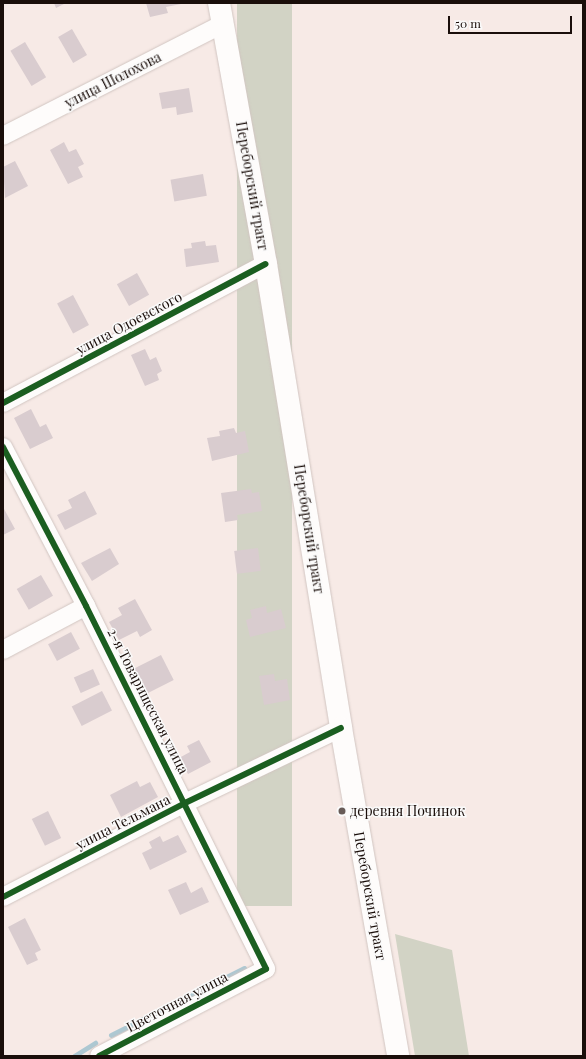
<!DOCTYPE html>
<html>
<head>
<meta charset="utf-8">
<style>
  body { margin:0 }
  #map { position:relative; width:586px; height:1059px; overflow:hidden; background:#f7eae6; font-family:"Playfair Display",serif }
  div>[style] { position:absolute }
  .green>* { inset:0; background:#d2d3c5; transform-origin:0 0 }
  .stream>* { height:5px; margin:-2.5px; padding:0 2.5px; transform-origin:2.5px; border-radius:2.5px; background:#adc8d2 }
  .building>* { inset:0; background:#d9cccf; transform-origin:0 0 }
  .roads { filter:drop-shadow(0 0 1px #d1c5c1) drop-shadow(0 0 1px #d1c5c1) }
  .street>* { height:18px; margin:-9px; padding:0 9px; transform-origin:9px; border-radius:9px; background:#fefcfb }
  .secondary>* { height:22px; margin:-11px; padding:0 11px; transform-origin:11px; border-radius:11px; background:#fefcfb }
  .cycleway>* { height:6px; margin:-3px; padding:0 3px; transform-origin:3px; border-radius:3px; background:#1b5e20 }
  .dots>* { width:11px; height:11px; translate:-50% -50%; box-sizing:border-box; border:2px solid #fafafa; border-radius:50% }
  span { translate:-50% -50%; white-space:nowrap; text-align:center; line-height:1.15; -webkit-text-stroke:3px #fafafa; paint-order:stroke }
  .street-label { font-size:14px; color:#1a0e0a }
  .poi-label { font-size:14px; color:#1a0e0a }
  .left { translate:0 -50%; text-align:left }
  .frame { position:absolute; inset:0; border:4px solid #1a0e0a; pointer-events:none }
  .scale { position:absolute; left:448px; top:16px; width:124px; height:18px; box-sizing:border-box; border:2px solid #1a0e0a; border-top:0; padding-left:5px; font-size:12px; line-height:14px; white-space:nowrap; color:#1a0e0a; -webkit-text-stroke:3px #fafafa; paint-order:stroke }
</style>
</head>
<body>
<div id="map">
  <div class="green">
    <i style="left:237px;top:3px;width:55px;height:903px"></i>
    <i style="clip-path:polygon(395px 934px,452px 950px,469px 1056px,415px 1056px)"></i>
  </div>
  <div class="stream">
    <i style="left:111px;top:1035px;width:149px;rotate:-26.7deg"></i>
    <i style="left:74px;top:1056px;width:25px;rotate:-32deg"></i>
  </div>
  <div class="building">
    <i style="clip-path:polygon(54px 3px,66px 3px,56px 8px)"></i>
    <i style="clip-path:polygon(146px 3px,181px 3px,181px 4px,166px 7px,168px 13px,150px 17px)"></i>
    <i style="left:72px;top:29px;width:30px;height:16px;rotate:60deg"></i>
    <i style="left:25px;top:42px;width:41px;height:17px;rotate:59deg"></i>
    <i style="clip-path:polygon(189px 88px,193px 112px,177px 115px,176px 107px,162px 109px,159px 93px)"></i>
    <i style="clip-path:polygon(64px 142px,69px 152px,76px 149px,84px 164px,78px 167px,83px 177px,68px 184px,50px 150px)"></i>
    <i style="clip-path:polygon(15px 161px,28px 186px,5px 198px,3px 167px)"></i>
    <i style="left:203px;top:174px;width:22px;height:33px;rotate:80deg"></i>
    <i style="clip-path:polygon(205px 241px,206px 246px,216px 245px,219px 262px,186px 267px,184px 249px,192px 248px,191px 243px)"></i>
    <i style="left:137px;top:273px;width:25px;height:23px;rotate:61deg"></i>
    <i style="left:73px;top:295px;width:34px;height:18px;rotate:62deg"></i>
    <i style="clip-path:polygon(145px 349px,150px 360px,156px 357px,162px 371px,157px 374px,159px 380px,145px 386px,131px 355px)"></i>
    <i style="clip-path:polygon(31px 409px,40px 427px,46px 424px,53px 438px,30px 449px,14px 418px)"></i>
    <i style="clip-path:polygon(234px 428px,236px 433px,245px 431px,249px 452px,212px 461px,207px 438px,220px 436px,219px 431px)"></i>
    <i style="clip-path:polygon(251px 489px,252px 493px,259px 492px,262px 511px,237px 515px,238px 520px,225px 522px,221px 493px)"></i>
    <i style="clip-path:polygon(85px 491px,97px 514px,65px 530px,57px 515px,72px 508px,68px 500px)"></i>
    <i style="clip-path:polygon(3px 507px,15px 529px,3px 535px)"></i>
    <i style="clip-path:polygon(110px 548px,119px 564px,92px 581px,81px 563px)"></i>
    <i style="left:258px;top:548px;width:23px;height:24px;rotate:83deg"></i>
    <i style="left:41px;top:575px;width:24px;height:28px;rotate:60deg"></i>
    <i style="clip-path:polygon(135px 599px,152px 630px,140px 637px,137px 631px,119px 640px,109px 622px,122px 615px,118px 608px)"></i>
    <i style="clip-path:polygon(266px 606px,267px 613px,281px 609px,286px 628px,250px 637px,246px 620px,252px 618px,250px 610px)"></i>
    <i style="left:71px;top:632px;width:19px;height:26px;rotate:62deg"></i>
    <i style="left:161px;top:655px;width:28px;height:30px;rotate:63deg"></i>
    <i style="left:93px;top:669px;width:17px;height:21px;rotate:66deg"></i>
    <i style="clip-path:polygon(274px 674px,275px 681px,287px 679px,290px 700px,264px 705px,259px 676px)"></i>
    <i style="left:102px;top:691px;width:22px;height:34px;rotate:63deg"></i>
    <i style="clip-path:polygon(199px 740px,211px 762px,188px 774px,179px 758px,190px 752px,187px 746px)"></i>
    <i style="clip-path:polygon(137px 781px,140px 787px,150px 782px,158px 797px,121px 817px,110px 795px)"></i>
    <i style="left:48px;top:811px;width:30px;height:18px;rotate:64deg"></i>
    <i style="clip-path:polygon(178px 835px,187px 852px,150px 870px,142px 853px,152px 848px,149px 842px,160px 836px,163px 842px)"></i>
    <i style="clip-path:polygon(186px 882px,191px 893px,202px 887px,209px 902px,180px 915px,168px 890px)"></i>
    <i style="clip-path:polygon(25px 918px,41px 950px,35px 953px,38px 960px,27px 965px,8px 927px)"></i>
  </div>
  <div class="roads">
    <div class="street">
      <i style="left:3px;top:136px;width:247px;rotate:-27deg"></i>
      <i style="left:3px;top:403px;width:297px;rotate:-27.9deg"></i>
      <i style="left:3px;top:447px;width:179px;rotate:62.4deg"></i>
      <i style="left:86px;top:606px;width:405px;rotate:63.6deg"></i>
      <i style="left:266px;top:969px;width:188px;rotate:152.5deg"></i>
      <i style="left:3px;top:650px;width:94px;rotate:-27.9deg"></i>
      <i style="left:3px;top:897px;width:205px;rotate:-27.3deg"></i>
      <i style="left:185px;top:803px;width:173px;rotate:-25.7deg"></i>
    </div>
    <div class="secondary">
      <i style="left:219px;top:3px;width:265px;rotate:79.8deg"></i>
      <i style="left:266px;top:264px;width:470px;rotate:80.8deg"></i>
      <i style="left:341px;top:728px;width:333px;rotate:80.1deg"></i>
    </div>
  </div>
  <div class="cycleway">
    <i style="left:3px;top:403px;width:297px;rotate:-27.9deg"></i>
    <i style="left:3px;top:447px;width:179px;rotate:62.4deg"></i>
    <i style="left:86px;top:606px;width:405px;rotate:63.6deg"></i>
    <i style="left:266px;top:969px;width:188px;rotate:152.5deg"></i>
    <i style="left:3px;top:897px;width:205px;rotate:-27.3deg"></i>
    <i style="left:185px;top:803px;width:173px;rotate:-25.7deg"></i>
  </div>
  <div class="dots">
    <i style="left:342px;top:811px;background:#675b57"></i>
  </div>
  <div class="street-label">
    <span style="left:113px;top:80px;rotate:-27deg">улица Шолохова</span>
    <span style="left:252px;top:186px;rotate:80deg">Переборский тракт</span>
    <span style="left:129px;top:323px;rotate:-28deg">улица Одоевского</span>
    <span style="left:309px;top:529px;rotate:81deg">Переборский тракт</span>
    <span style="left:148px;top:701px;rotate:63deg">2-я Товарищеская улица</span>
    <span style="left:123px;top:822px;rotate:-27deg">улица Тельмана</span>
    <span style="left:370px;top:896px;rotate:80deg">Переборский тракт</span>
    <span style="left:177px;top:1002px;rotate:-28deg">Цветочная улица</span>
  </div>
  <div class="poi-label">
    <span class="left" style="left:350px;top:811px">деревня Починок</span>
  </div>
  <div class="frame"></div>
  <div class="scale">50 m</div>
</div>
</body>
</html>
